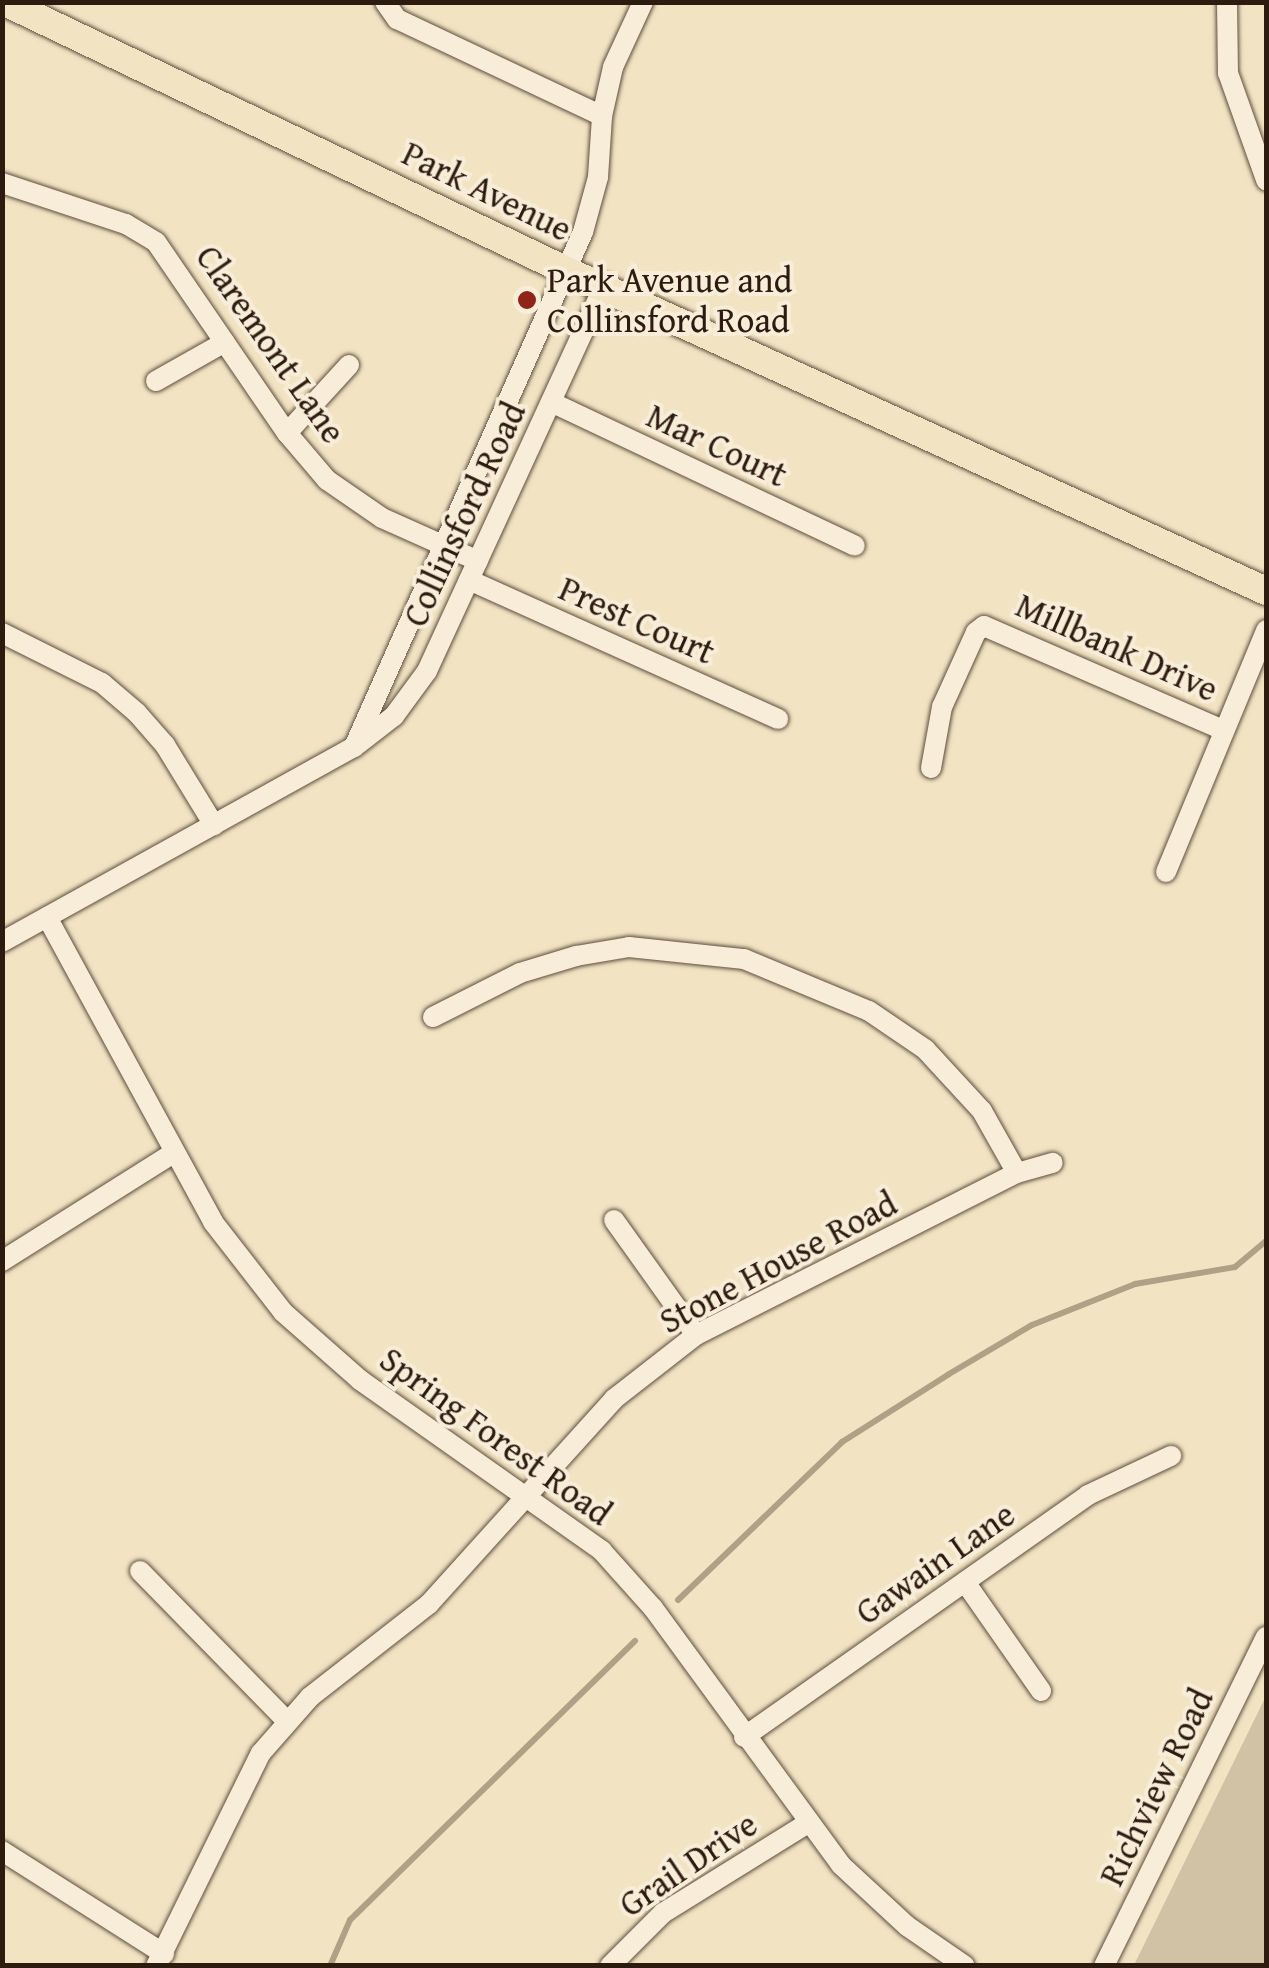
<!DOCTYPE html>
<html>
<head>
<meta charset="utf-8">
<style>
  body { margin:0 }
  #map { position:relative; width:1269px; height:1968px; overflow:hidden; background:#f2e4c3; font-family:"Gentium Book Plus",serif }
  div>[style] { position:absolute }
  .green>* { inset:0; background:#d1c2a5 }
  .stream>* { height:6px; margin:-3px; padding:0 3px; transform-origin:3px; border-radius:3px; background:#afa086 }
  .roads { filter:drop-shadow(0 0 2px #5e4d3d) drop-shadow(0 0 2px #5e4d3d) }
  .minor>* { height:20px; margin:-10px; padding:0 10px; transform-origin:10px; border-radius:10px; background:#f7edd8 }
  .major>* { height:28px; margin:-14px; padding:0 14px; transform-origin:14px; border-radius:14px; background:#f2e4c3 }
  .dots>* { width:28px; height:28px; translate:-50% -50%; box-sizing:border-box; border:5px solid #f7edd8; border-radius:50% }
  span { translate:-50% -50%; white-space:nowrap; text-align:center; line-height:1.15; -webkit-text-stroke:8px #f7edd8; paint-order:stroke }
  .street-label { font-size:35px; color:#2d1b10 }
  .poi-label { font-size:35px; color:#2d1b10 }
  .left { translate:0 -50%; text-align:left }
  .frame { position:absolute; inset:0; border:5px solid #2d1b10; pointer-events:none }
</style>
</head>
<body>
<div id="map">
  <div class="green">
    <i style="clip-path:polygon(1266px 1696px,1266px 1965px,1134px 1965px)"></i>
  </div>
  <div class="stream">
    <i style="left:678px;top:1600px;width:228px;rotate:-43.9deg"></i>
    <i style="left:842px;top:1442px;width:127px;rotate:-32.4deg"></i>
    <i style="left:949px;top:1374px;width:96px;rotate:-30.6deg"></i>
    <i style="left:1032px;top:1325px;width:111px;rotate:-21.7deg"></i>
    <i style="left:1135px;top:1284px;width:101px;rotate:-9.6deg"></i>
    <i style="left:1235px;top:1267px;width:40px;rotate:-40deg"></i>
    <i style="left:330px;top:1966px;width:50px;rotate:-66.5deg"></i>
    <i style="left:350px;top:1920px;width:399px;rotate:-44.4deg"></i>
  </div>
  <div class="roads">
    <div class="minor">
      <i style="left:385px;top:2px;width:21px;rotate:55deg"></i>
      <i style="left:397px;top:19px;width:227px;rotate:25.3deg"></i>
      <i style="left:602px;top:116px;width:50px;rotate:-77.3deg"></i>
      <i style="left:613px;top:67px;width:72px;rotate:-65.2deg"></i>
      <i style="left:1227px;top:2px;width:71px;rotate:89.2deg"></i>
      <i style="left:1228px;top:73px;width:114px;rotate:70.4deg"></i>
      <i style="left:2px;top:183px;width:131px;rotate:18.3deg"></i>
      <i style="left:126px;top:224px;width:35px;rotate:31deg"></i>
      <i style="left:156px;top:242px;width:232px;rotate:55.6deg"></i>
      <i style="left:287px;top:433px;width:62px;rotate:49.6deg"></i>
      <i style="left:327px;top:480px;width:67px;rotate:34.6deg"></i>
      <i style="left:382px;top:518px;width:105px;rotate:24.1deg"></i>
      <i style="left:156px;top:381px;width:79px;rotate:-29.5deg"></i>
      <i style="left:551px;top:402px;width:336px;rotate:25.3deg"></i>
      <i style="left:287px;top:433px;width:92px;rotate:-47.6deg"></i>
      <i style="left:469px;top:580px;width:339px;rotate:24.2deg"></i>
      <i style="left:2px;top:633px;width:112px;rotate:26.6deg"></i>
      <i style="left:102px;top:683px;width:46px;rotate:40.6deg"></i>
      <i style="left:137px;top:713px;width:43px;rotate:48.8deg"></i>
      <i style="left:165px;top:745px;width:94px;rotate:58.5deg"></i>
      <i style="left:354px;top:747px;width:564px;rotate:-66.03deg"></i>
      <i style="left:583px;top:232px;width:57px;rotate:-74.7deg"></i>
      <i style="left:598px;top:177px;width:61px;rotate:-86.2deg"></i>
      <i style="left:931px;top:768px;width:62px;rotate:-79.8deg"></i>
      <i style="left:942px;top:707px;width:82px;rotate:-65.6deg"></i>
      <i style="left:976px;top:632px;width:10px;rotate:-37deg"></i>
      <i style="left:984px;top:626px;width:261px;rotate:23.5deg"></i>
      <i style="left:1166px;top:872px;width:262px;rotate:-67.5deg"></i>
      <i style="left:47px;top:917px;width:347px;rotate:61.4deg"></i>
      <i style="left:213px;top:1222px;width:114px;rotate:52.1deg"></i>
      <i style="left:283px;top:1312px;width:103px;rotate:41.4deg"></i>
      <i style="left:360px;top:1380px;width:296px;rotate:35.2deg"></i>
      <i style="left:602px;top:1551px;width:76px;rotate:48.2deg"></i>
      <i style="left:653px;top:1608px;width:318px;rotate:53.8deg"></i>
      <i style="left:841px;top:1865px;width:90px;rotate:42.7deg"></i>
      <i style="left:907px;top:1926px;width:70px;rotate:34.6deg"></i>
      <i style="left:2px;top:942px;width:402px;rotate:-29deg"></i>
      <i style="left:354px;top:747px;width:51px;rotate:-37.8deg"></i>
      <i style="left:394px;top:716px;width:56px;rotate:-53.7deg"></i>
      <i style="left:427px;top:671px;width:422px;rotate:-65.3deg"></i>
      <i style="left:433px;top:1017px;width:97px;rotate:-26.8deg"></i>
      <i style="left:520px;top:973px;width:59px;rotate:-16.9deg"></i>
      <i style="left:576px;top:956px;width:54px;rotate:-9.6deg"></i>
      <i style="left:629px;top:947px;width:116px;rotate:6deg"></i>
      <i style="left:744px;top:959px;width:135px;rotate:22.6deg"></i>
      <i style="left:869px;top:1011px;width:68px;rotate:34.2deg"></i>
      <i style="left:925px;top:1049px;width:84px;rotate:47.4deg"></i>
      <i style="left:982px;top:1111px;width:71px;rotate:60.6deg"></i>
      <i style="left:614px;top:1220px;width:141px;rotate:54.5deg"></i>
      <i style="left:2px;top:1261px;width:204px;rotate:-32.2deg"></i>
      <i style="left:140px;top:1571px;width:210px;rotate:45.6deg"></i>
      <i style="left:965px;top:1582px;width:133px;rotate:55.1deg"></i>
      <i style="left:744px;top:1737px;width:421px;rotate:-35.1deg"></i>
      <i style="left:1088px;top:1495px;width:92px;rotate:-25.2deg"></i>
      <i style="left:2px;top:1851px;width:192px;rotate:32.4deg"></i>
      <i style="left:156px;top:1966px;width:237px;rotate:-63.8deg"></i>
      <i style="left:261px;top:1753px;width:74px;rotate:-48.8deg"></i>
      <i style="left:310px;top:1697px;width:151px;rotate:-38deg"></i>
      <i style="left:429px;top:1604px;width:276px;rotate:-47.9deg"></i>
      <i style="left:614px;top:1399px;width:104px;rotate:-38deg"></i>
      <i style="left:696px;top:1335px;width:360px;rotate:-26.8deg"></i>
      <i style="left:1017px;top:1173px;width:37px;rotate:-16deg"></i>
      <i style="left:610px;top:1966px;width:75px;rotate:-45deg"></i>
      <i style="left:663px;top:1913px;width:171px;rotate:-31.8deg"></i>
      <i style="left:1104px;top:1966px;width:367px;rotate:-63.8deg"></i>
    </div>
    <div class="major">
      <i style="left:5px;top:2px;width:623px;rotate:25.58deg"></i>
      <i style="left:567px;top:271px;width:769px;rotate:24.6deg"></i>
    </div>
  </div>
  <div class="dots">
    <i style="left:527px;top:300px;background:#8f2418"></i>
  </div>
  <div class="street-label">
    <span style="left:487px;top:191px;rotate:26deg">Park Avenue</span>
    <span style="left:271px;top:344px;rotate:55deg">Claremont Lane</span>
    <span style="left:717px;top:445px;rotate:25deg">Mar Court</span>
    <span style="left:464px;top:514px;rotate:-65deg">Collinsford Road</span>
    <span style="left:637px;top:620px;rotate:24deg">Prest Court</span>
    <span style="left:1117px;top:647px;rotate:24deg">Millbank Drive</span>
    <span style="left:778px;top:1262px;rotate:-28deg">Stone House Road</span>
    <span style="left:496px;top:1436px;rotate:36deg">Spring Forest Road</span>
    <span style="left:935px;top:1563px;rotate:-35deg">Gawain Lane</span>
    <span style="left:1156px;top:1787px;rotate:-64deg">Richview Road</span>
    <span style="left:688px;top:1864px;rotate:-34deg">Grail Drive</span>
  </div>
  <div class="poi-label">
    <span class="left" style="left:547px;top:300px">Park Avenue and<br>Collinsford Road</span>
  </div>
  <div class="frame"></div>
</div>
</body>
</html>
